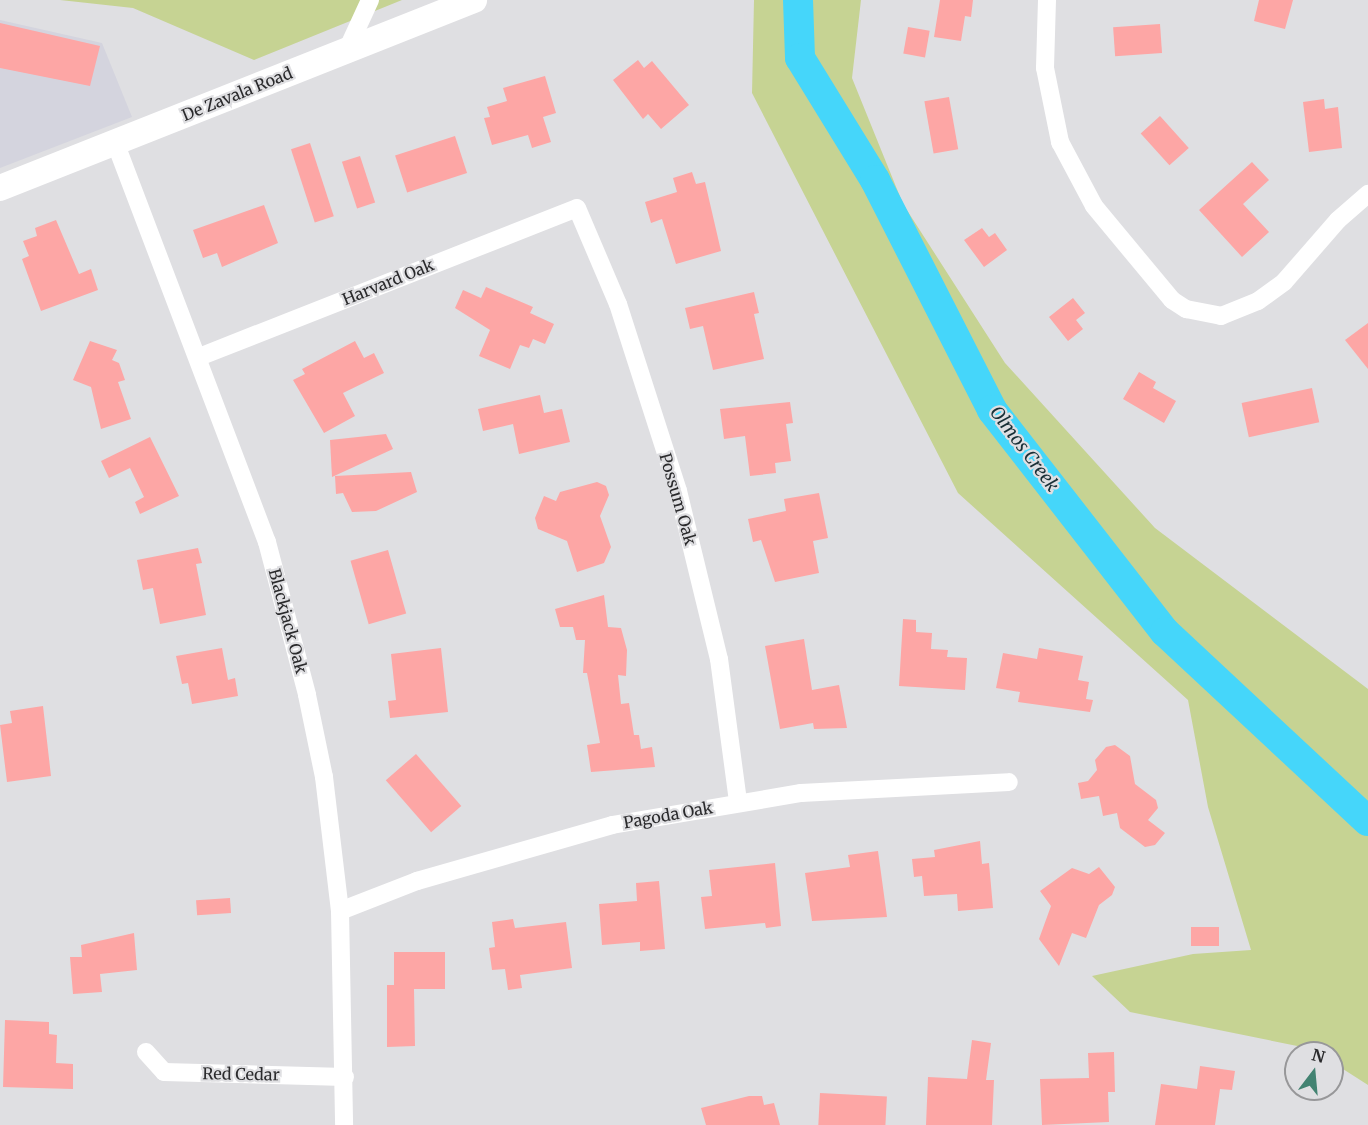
<!DOCTYPE html>
<html>
<head>
<meta charset="utf-8">
<style>
  body { margin:0 }
  #map { position:relative; width:1368px; height:1125px; overflow:hidden; background:#dfdfe2; font-family:Merriweather,serif }
  div>[style] { position:absolute }
  .built>* { inset:0; background:#d4d4de }
  .green>* { inset:0; background:#c6d393 }
  .river>* { height:30px; margin:-15px; padding:0 15px; transform-origin:15px; border-radius:15px; background:#45d6fa }
  .building>* { inset:0; background:#fda6a5; transform-origin:0 0 }
  .minor>* { height:18px; margin:-9px; padding:0 9px; transform-origin:9px; border-radius:9px; background:#fff }
  .secondary>* { height:26px; margin:-13px; padding:0 13px; transform-origin:13px; border-radius:13px; background:#fff }
  span { translate:-50% -50%; white-space:nowrap; text-align:center; line-height:1.15; -webkit-text-stroke:4.5px #dfdfe2; paint-order:stroke }
  .street-label { font-size:16px; color:#2a2a2c }
  .water-label { font-size:18px; color:#182f36; font-style:italic }
  .north { position:absolute; left:1284px; top:1041px; width:60px; height:60px; box-sizing:border-box; background:#dfdfe2; border:2px solid #979799; border-radius:50%; rotate:16deg; font-size:16px; font-weight:700; line-height:24px; text-align:center; color:#2a2a2c }
  .north::after { content:''; display:block; margin:auto; width:21px; height:27px; background:#438372; clip-path:polygon(50% 0,100% 100%,50% 72%,0 100%) }
</style>
</head>
<body>
<div id="map">
  <div class="built">
    <i style="clip-path:polygon(0 20px,102px 43px,132px 117px,0 168px)"></i>
  </div>
  <div class="green">
    <i style="clip-path:polygon(60px 0,402px 0,254px 60px,133px 8px)"></i>
    <i style="clip-path:polygon(754px 0,861px 0,852px 78px,903px 204px,1005px 363px,1155px 528px,1368px 689px,1368px 1085px,1332px 1062px,1332px 1053px,1130px 1012px,1092px 976px,1193px 954px,1251px 950px,1208px 807px,1188px 700px,958px 493px,752px 93px)"></i>
  </div>
  <div class="river">
    <i style="left:798px;top:0;width:58px;rotate:88deg"></i>
    <i style="left:800px;top:58px;width:143px;rotate:58.4deg"></i>
    <i style="left:875px;top:180px;width:258px;rotate:63deg"></i>
    <i style="left:992px;top:410px;width:281px;rotate:52.1deg"></i>
    <i style="left:1165px;top:632px;width:277px;rotate:43deg"></i>
  </div>
  <div class="building">
    <i style="clip-path:polygon(940px 0,973px 0,971px 17px,965px 16px,961px 41px,934px 37px)"></i>
    <i style="clip-path:polygon(1259px 0,1293px 0,1285px 29px,1254px 21px)"></i>
    <i style="clip-path:polygon(0 23px,100px 46px,90px 86px,0 68px)"></i>
    <i style="left:1160px;top:24px;width:29px;height:47px;rotate:86deg"></i>
    <i style="left:908px;top:27px;width:22px;height:27px;rotate:10deg"></i>
    <i style="clip-path:polygon(638px 60px,644px 68px,652px 61px,689px 105px,661px 129px,648px 114px,643px 119px,613px 80px)"></i>
    <i style="clip-path:polygon(545px 76px,556px 113px,543px 117px,551px 142px,532px 148px,528px 135px,492px 145px,484px 118px,490px 117px,487px 107px,507px 101px,503px 88px)"></i>
    <i style="left:949px;top:97px;width:53px;height:25px;rotate:80deg"></i>
    <i style="clip-path:polygon(1324px 99px,1325px 109px,1338px 107px,1342px 148px,1309px 152px,1303px 102px)"></i>
    <i style="left:1160px;top:116px;width:43px;height:26px;rotate:48deg"></i>
    <i style="left:455px;top:136px;width:39px;height:63px;rotate:72deg"></i>
    <i style="left:310px;top:143px;width:77px;height:20px;rotate:72deg"></i>
    <i style="left:360px;top:156px;width:49px;height:19px;rotate:72deg"></i>
    <i style="clip-path:polygon(1252px 162px,1269px 180px,1243px 204px,1269px 232px,1242px 257px,1199px 210px)"></i>
    <i style="clip-path:polygon(692px 172px,696px 184px,705px 182px,721px 251px,676px 264px,662px 219px,651px 223px,645px 202px,677px 192px,673px 178px)"></i>
    <i style="clip-path:polygon(264px 205px,278px 243px,222px 267px,217px 253px,203px 258px,193px 230px)"></i>
    <i style="clip-path:polygon(56px 220px,79px 274px,91px 269px,98px 290px,41px 311px,22px 259px,29px 256px,23px 241px,37px 236px,35px 228px)"></i>
    <i style="clip-path:polygon(982px 228px,989px 237px,995px 233px,1007px 250px,984px 267px,964px 240px)"></i>
    <i style="clip-path:polygon(486px 287px,533px 307px,530px 313px,554px 324px,545px 344px,533px 339px,529px 348px,520px 345px,510px 369px,479px 356px,490px 330px,455px 308px,463px 290px,481px 298px)"></i>
    <i style="clip-path:polygon(754px 292px,759px 313px,754px 314px,764px 359px,713px 370px,703px 326px,690px 329px,685px 308px)"></i>
    <i style="clip-path:polygon(1073px 298px,1085px 313px,1076px 320px,1083px 329px,1068px 341px,1049px 317px)"></i>
    <i style="clip-path:polygon(1368px 323px,1368px 369px,1345px 340px)"></i>
    <i style="clip-path:polygon(90px 341px,117px 350px,112px 360px,119px 363px,125px 380px,118px 382px,131px 419px,101px 429px,91px 387px,73px 380px)"></i>
    <i style="clip-path:polygon(355px 341px,364px 358px,374px 353px,384px 373px,343px 393px,355px 416px,324px 433px,293px 380px,305px 374px,302px 369px)"></i>
    <i style="clip-path:polygon(1139px 372px,1156px 382px,1153px 388px,1176px 401px,1164px 423px,1123px 399px)"></i>
    <i style="left:1312px;top:388px;width:35px;height:72px;rotate:78deg"></i>
    <i style="clip-path:polygon(540px 395px,544px 413px,562px 409px,570px 442px,519px 454px,513px 424px,483px 431px,478px 409px)"></i>
    <i style="clip-path:polygon(790px 402px,793px 423px,786px 424px,791px 461px,775px 463px,776px 473px,750px 476px,745px 436px,724px 439px,720px 409px)"></i>
    <i style="clip-path:polygon(386px 434px,393px 449px,332px 477px,330px 440px)"></i>
    <i style="clip-path:polygon(150px 437px,179px 496px,140px 514px,135px 502px,144px 497px,130px 468px,109px 478px,101px 461px)"></i>
    <i style="clip-path:polygon(411px 472px,417px 492px,376px 511px,352px 512px,343px 493px,336px 494px,335px 476px)"></i>
    <i style="clip-path:polygon(597px 482px,606px 486px,609px 495px,600px 516px,611px 547px,604px 563px,577px 572px,567px 541px,538px 529px,535px 518px,544px 496px,556px 501px,560px 492px)"></i>
    <i style="clip-path:polygon(819px 493px,828px 538px,813px 541px,819px 573px,775px 582px,761px 540px,753px 542px,748px 519px,786px 511px,784px 499px)"></i>
    <i style="clip-path:polygon(198px 548px,202px 563px,196px 564px,206px 615px,160px 624px,153px 588px,143px 590px,137px 560px)"></i>
    <i style="left:388px;top:550px;width:66px;height:39px;rotate:74deg"></i>
    <i style="clip-path:polygon(604px 595px,608px 627px,621px 628px,627px 650px,626px 676px,618px 675px,621px 704px,629px 703px,634px 735px,639px 735px,641px 749px,652px 747px,655px 767px,591px 772px,587px 745px,600px 743px,587px 673px,583px 673px,585px 640px,576px 640px,573px 627px,560px 627px,555px 609px)"></i>
    <i style="clip-path:polygon(903px 619px,916px 620px,916px 632px,932px 633px,931px 649px,948px 650px,947px 657px,967px 658px,965px 690px,899px 686px)"></i>
    <i style="clip-path:polygon(804px 639px,812px 690px,839px 685px,847px 728px,814px 729px,813px 723px,780px 729px,765px 646px)"></i>
    <i style="clip-path:polygon(222px 648px,228px 680px,235px 678px,238px 696px,192px 704px,188px 683px,182px 684px,176px 656px)"></i>
    <i style="clip-path:polygon(441px 648px,448px 712px,390px 718px,388px 701px,396px 700px,391px 654px)"></i>
    <i style="clip-path:polygon(1039px 648px,1083px 656px,1078px 680px,1089px 682px,1086px 699px,1093px 700px,1090px 712px,1018px 702px,1020px 692px,996px 688px,1003px 653px,1037px 659px)"></i>
    <i style="clip-path:polygon(43px 706px,51px 776px,7px 782px,0 725px,12px 723px,10px 711px)"></i>
    <i style="clip-path:polygon(1115px 745px,1130px 756px,1135px 784px,1156px 800px,1158px 808px,1148px 820px,1165px 833px,1155px 845px,1145px 847px,1120px 828px,1117px 813px,1103px 816px,1099px 796px,1081px 799px,1078px 783px,1088px 781px,1097px 770px,1095px 760px,1106px 747px)"></i>
    <i style="left:416px;top:754px;width:69px;height:40px;rotate:49deg"></i>
    <i style="clip-path:polygon(980px 841px,982px 864px,989px 863px,993px 908px,958px 911px,957px 894px,924px 896px,922px 876px,914px 877px,912px 859px,935px 857px,934px 850px)"></i>
    <i style="clip-path:polygon(878px 851px,887px 917px,812px 921px,805px 873px,850px 867px,848px 855px)"></i>
    <i style="clip-path:polygon(775px 863px,781px 926px,766px 928px,765px 923px,705px 929px,701px 897px,712px 896px,709px 870px)"></i>
    <i style="clip-path:polygon(1099px 867px,1115px 887px,1112px 895px,1099px 905px,1086px 938px,1072px 933px,1059px 966px,1039px 939px,1051px 906px,1040px 891px,1072px 868px,1089px 874px)"></i>
    <i style="clip-path:polygon(659px 881px,665px 949px,640px 951px,640px 942px,602px 945px,599px 904px,637px 901px,636px 883px)"></i>
    <i style="left:230px;top:898px;width:15px;height:34px;rotate:86deg"></i>
    <i style="clip-path:polygon(513px 919px,515px 928px,566px 922px,572px 968px,520px 975px,522px 988px,508px 990px,505px 969px,492px 970px,489px 948px,495px 947px,492px 922px)"></i>
    <i style="left:1191px;top:927px;width:28px;height:19px"></i>
    <i style="clip-path:polygon(134px 933px,137px 970px,100px 974px,102px 992px,73px 994px,70px 957px,82px 957px,81px 945px)"></i>
    <i style="clip-path:polygon(394px 952px,445px 952px,445px 989px,414px 989px,415px 1046px,387px 1047px,387px 985px,394px 985px)"></i>
    <i style="clip-path:polygon(5px 1020px,49px 1022px,49px 1034px,57px 1035px,56px 1063px,73px 1064px,73px 1089px,3px 1087px)"></i>
    <i style="clip-path:polygon(972px 1040px,991px 1043px,986px 1080px,994px 1080px,992px 1125px,926px 1125px,928px 1077px,967px 1079px)"></i>
    <i style="clip-path:polygon(1114px 1052px,1115px 1092px,1108px 1092px,1109px 1122px,1042px 1125px,1040px 1079px,1089px 1078px,1088px 1053px)"></i>
    <i style="clip-path:polygon(1200px 1066px,1235px 1071px,1232px 1090px,1220px 1089px,1215px 1125px,1155px 1125px,1161px 1084px,1197px 1089px)"></i>
    <i style="left:820px;top:1093px;width:67px;height:32px;rotate:3deg"></i>
    <i style="clip-path:polygon(749px 1096px,762px 1096px,764px 1105px,774px 1103px,780px 1125px,706px 1125px,701px 1108px)"></i>
  </div>
  <div class="minor">
    <i style="left:1047px;top:0;width:68px;rotate:91.7deg"></i>
    <i style="left:1045px;top:68px;width:76px;rotate:78.5deg"></i>
    <i style="left:1060px;top:142px;width:72px;rotate:62deg"></i>
    <i style="left:1094px;top:206px;width:122px;rotate:50.3deg"></i>
    <i style="left:1172px;top:300px;width:17px;rotate:33deg"></i>
    <i style="left:1186px;top:309px;width:36px;rotate:11deg"></i>
    <i style="left:1221px;top:316px;width:40px;rotate:-22deg"></i>
    <i style="left:1258px;top:301px;width:32px;rotate:-36deg"></i>
    <i style="left:1284px;top:282px;width:82px;rotate:-48.9deg"></i>
    <i style="left:1338px;top:220px;width:40px;rotate:-41deg"></i>
    <i style="left:347px;top:50px;width:55px;rotate:-65.3deg"></i>
    <i style="left:115px;top:142px;width:428px;rotate:69.2deg"></i>
    <i style="left:267px;top:542px;width:158px;rotate:75.3deg"></i>
    <i style="left:307px;top:695px;width:84px;rotate:78.3deg"></i>
    <i style="left:324px;top:777px;width:135px;rotate:83.2deg"></i>
    <i style="left:340px;top:911px;width:214px;rotate:88.9deg"></i>
    <i style="left:199px;top:357px;width:406px;rotate:-21.5deg"></i>
    <i style="left:577px;top:208px;width:104px;rotate:66.9deg"></i>
    <i style="left:618px;top:304px;width:196px;rotate:72.2deg"></i>
    <i style="left:678px;top:491px;width:173px;rotate:76.3deg"></i>
    <i style="left:719px;top:659px;width:144px;rotate:82.4deg"></i>
    <i style="left:340px;top:911px;width:83px;rotate:-21.3deg"></i>
    <i style="left:417px;top:881px;width:203px;rotate:-16deg"></i>
    <i style="left:612px;top:825px;width:192px;rotate:-9.6deg"></i>
    <i style="left:801px;top:793px;width:208px;rotate:-3deg"></i>
    <i style="left:146px;top:1052px;width:27px;rotate:48deg"></i>
    <i style="left:164px;top:1072px;width:181px;rotate:1.6deg"></i>
  </div>
  <div class="secondary">
    <i style="left:0;top:188px;width:510px;rotate:-21.63deg"></i>
  </div>
  <div class="street-label">
    <span style="left:237px;top:94px;rotate:-22deg">De Zavala Road</span>
    <span style="left:388px;top:282px;rotate:-22deg">Harvard Oak</span>
    <span style="left:678px;top:499px;rotate:74deg">Possum Oak</span>
    <span style="left:288px;top:621px;rotate:75deg">Blackjack Oak</span>
    <span style="left:668px;top:815px;rotate:-10deg">Pagoda Oak</span>
    <span style="left:241px;top:1074px;rotate:1deg">Red Cedar</span>
  </div>
  <div class="water-label">
    <span style="left:1024px;top:449px;rotate:53deg">Olmos Creek</span>
  </div>
  <div class="north">N</div>
</div>
</body>
</html>
